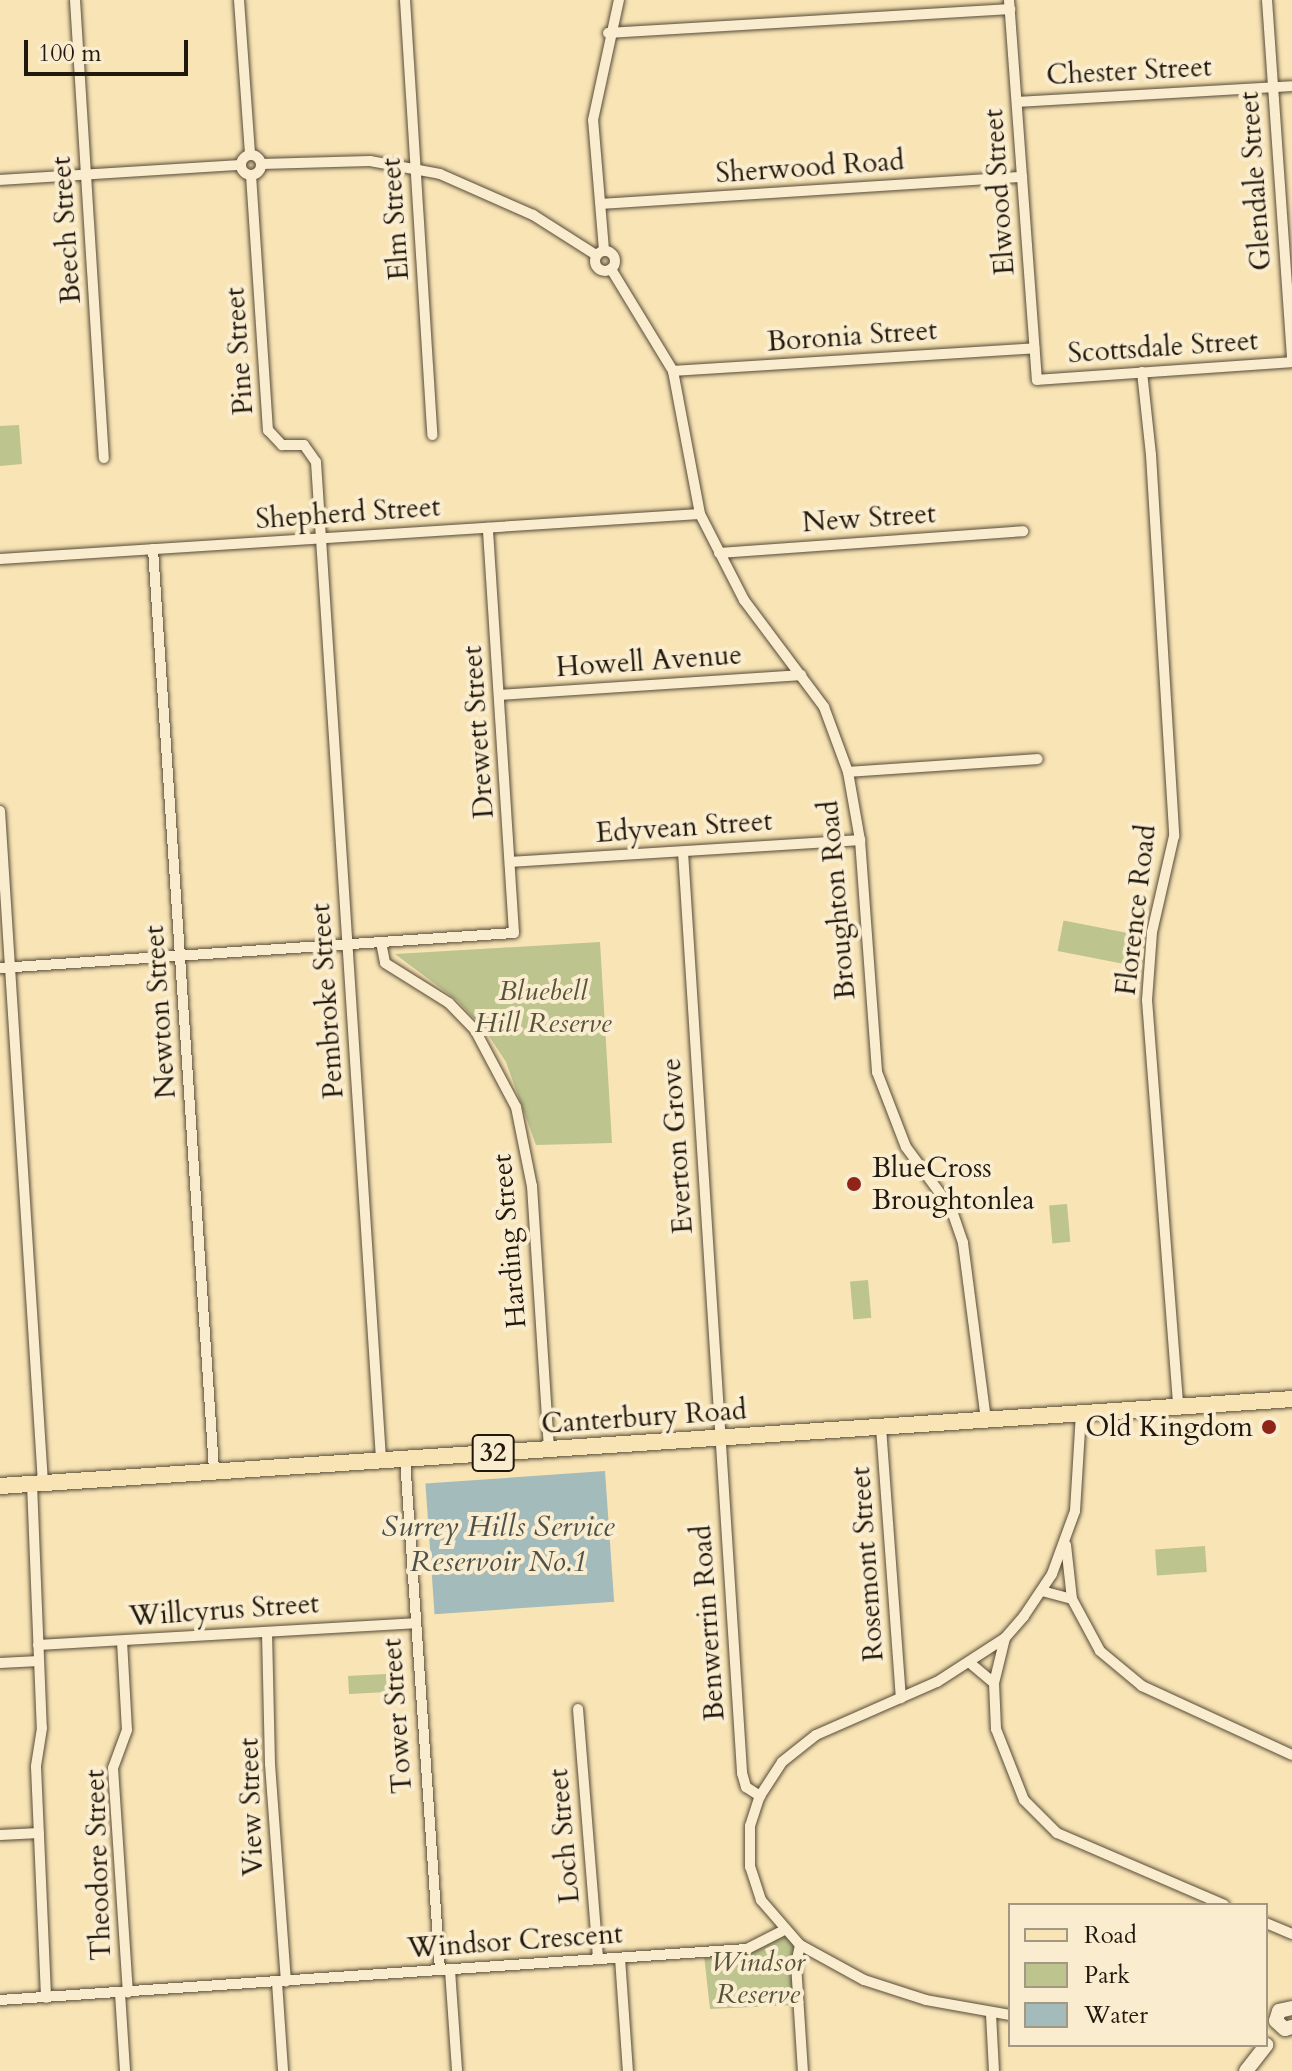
<!DOCTYPE html>
<html>
<head>
<meta charset="utf-8">
<style>
  body { margin:0 }
  #map { position:relative; width:1292px; height:2071px; overflow:hidden; background:#f8e4b5; font-family:Cardo,serif }
  div>[style] { position:absolute }
  .green>* { inset:0; background:#bdc48e; transform-origin:0 0 }
  .water>* { inset:0; background:#a3bbba; transform-origin:0 0 }
  .roads { filter:drop-shadow(0 0 2px #574b38) drop-shadow(0 0 2px #574b38) }
  .street>* { height:10px; margin:-5px; padding:0 5px; transform-origin:5px; border-radius:5px; background:#faedcf }
  .street>.ring { margin:-5px; padding:0; box-sizing:content-box; background:none; border:10px solid #faedcf; border-radius:50% }
  .secondary>* { height:14px; margin:-7px; padding:0 7px; transform-origin:7px; border-radius:7px; background:#faedcf }
  .primary>* { height:16px; margin:-8px; padding:0 8px; transform-origin:8px; border-radius:8px; background:#f8e4b5 }
  .dots>* { width:22px; height:22px; translate:-50% -50%; box-sizing:border-box; border:4px solid #faedcf; border-radius:50% }
  span { translate:-50% -50%; white-space:nowrap; text-align:center; line-height:1.15; -webkit-text-stroke:8px #faedcf; paint-order:stroke }
  .shield-label span { padding:2px 6px; background:#faedcf; border:2px solid; border-radius:6px; -webkit-text-stroke-width:0 }
  .shield-label { font-size:26px; color:#21180e; font-weight:700 }
  .street-label { font-size:28px; color:#21180e }
  .park-label { font-size:28px; color:#58543b; font-style:italic }
  .poi-label { font-size:28px; color:#21180e }
  .left { translate:0 -50%; text-align:left }
  .right { translate:-100% -50%; text-align:right }
  .water-label { font-size:30px; color:#4e514a; font-style:italic }
  .legend { position:absolute; left:1008px; top:1903px; width:260px; height:144px; box-sizing:border-box; background:#faedcf; border:2px solid #a39882; margin:0; padding:10px 14px; list-style:none; font-size:24px; color:#21180e }
  .legend li { display:flex; align-items:center; gap:16px; height:40px }
  .legend b { width:40px; border:2px solid #a39882 }
  .scale { position:absolute; left:24px; top:40px; width:164px; height:36px; box-sizing:border-box; border:4px solid #21180e; border-top:0; padding-left:10px; font-size:24px; line-height:28px; white-space:nowrap; color:#21180e; -webkit-text-stroke:6px #faedcf; paint-order:stroke }
</style>
</head>
<body>
<div id="map">
  <div class="green">
    <i style="clip-path:polygon(19px 425px,22px 464px,0 466px,0 426px)"></i>
    <i style="left:1143px;top:936px;width:31px;height:81px;rotate:101deg"></i>
    <i style="clip-path:polygon(600px 942px,612px 1143px,536px 1145px,506px 1062px,487px 1033px,458px 1001px,395px 954px)"></i>
    <i style="left:1067px;top:1204px;width:38px;height:18px;rotate:85deg"></i>
    <i style="left:868px;top:1280px;width:38px;height:18px;rotate:85deg"></i>
    <i style="left:1205px;top:1546px;width:26px;height:50px;rotate:86deg"></i>
    <i style="left:386px;top:1674px;width:18px;height:38px;rotate:87deg"></i>
    <i style="clip-path:polygon(783px 1933px,797px 1947px,796px 2005px,710px 2009px,704px 1955px,764px 1947px)"></i>
  </div>
  <div class="water">
    <i style="left:605px;top:1471px;width:131px;height:180px;rotate:86deg"></i>
  </div>
  <div class="roads">
    <div class="street">
      <i style="left:75px;top:0;width:459px;rotate:86.4deg"></i>
      <i style="left:239px;top:0;width:154px;rotate:85.9deg"></i>
      <i style="left:405px;top:0;width:436px;rotate:86.4deg"></i>
      <i style="left:1009px;top:0;width:381px;rotate:85.8deg"></i>
      <i style="left:1037px;top:380px;width:256px;rotate:-4deg"></i>
      <i style="left:1267px;top:0;width:360px;rotate:86deg"></i>
      <i style="left:608px;top:33px;width:403px;rotate:-3.4deg"></i>
      <i style="left:1017px;top:102px;width:275px;rotate:-3.3deg"></i>
      <i class="ring" style="left:241px;top:155px;width:10px;height:10px"></i>
      <i style="left:261px;top:164px;width:109px;rotate:-1.6deg"></i>
      <i style="left:370px;top:161px;width:71px;rotate:10.5deg"></i>
      <i style="left:440px;top:174px;width:102px;rotate:23.8deg"></i>
      <i style="left:533px;top:215px;width:75px;rotate:32.4deg"></i>
      <i style="left:251px;top:175px;width:256px;rotate:86.2deg"></i>
      <i style="left:268px;top:430px;width:21px;rotate:47deg"></i>
      <i style="left:282px;top:445px;width:22px"></i>
      <i style="left:304px;top:445px;width:21px;rotate:55deg"></i>
      <i style="left:316px;top:462px;width:1000px;rotate:86.27deg"></i>
      <i style="left:0;top:180px;width:240px;rotate:-3.6deg"></i>
      <i style="left:601px;top:204px;width:422px;rotate:-3.7deg"></i>
      <i style="left:604px;top:250px;width:130px;rotate:-94.8deg"></i>
      <i style="left:593px;top:120px;width:123px;rotate:-77.8deg"></i>
      <i class="ring" style="left:595px;top:251px;width:10px;height:10px"></i>
      <i style="left:611px;top:269px;width:119px;rotate:58.7deg"></i>
      <i style="left:673px;top:371px;width:146px;rotate:79.3deg"></i>
      <i style="left:700px;top:514px;width:97px;rotate:62.9deg"></i>
      <i style="left:744px;top:600px;width:134px;rotate:53.2deg"></i>
      <i style="left:824px;top:707px;width:69px;rotate:69.7deg"></i>
      <i style="left:848px;top:772px;width:69px;rotate:80deg"></i>
      <i style="left:860px;top:840px;width:233px;rotate:85.8deg"></i>
      <i style="left:877px;top:1072px;width:80px;rotate:68.9deg"></i>
      <i style="left:906px;top:1147px;width:76px;rotate:53.6deg"></i>
      <i style="left:951px;top:1208px;width:37px;rotate:71deg"></i>
      <i style="left:963px;top:1243px;width:178px;rotate:82.6deg"></i>
      <i style="left:673px;top:371px;width:362px;rotate:-3.6deg"></i>
      <i style="left:1142px;top:372px;width:83px;rotate:83.8deg"></i>
      <i style="left:1151px;top:455px;width:382px;rotate:86.5deg"></i>
      <i style="left:1174px;top:836px;width:98px;rotate:102.9deg"></i>
      <i style="left:1152px;top:932px;width:68px;rotate:94.2deg"></i>
      <i style="left:1147px;top:1000px;width:408px;rotate:85.6deg"></i>
      <i style="left:153px;top:549px;width:924px;rotate:86.21deg"></i>
      <i style="left:719px;top:553px;width:305px;rotate:-4.1deg"></i>
      <i style="left:0;top:559px;width:701px;rotate:-3.68deg"></i>
      <i style="left:500px;top:695px;width:302px;rotate:-3.8deg"></i>
      <i style="left:848px;top:772px;width:190px;rotate:-3.9deg"></i>
      <i style="left:0;top:811px;width:673px;rotate:86.34deg"></i>
      <i style="left:683px;top:852px;width:923px;rotate:86.33deg"></i>
      <i style="left:742px;top:1773px;width:15px;rotate:74deg"></i>
      <i style="left:746px;top:1787px;width:17px;rotate:33deg"></i>
      <i style="left:510px;top:862px;width:351px;rotate:-3.6deg"></i>
      <i style="left:381px;top:942px;width:21px;rotate:79deg"></i>
      <i style="left:385px;top:963px;width:75px;rotate:32deg"></i>
      <i style="left:449px;top:1003px;width:37px;rotate:46deg"></i>
      <i style="left:475px;top:1030px;width:87px;rotate:62deg"></i>
      <i style="left:516px;top:1107px;width:81px;rotate:78.6deg"></i>
      <i style="left:532px;top:1186px;width:264px;rotate:86.3deg"></i>
      <i style="left:0;top:968px;width:515px;rotate:-3.9deg"></i>
      <i style="left:514px;top:933px;width:406px;rotate:-93.7deg"></i>
      <i style="left:881px;top:1427px;width:272px;rotate:85.8deg"></i>
      <i style="left:405px;top:1459px;width:512px;rotate:86.08deg"></i>
      <i style="left:32px;top:1484px;width:244px;rotate:87.7deg"></i>
      <i style="left:42px;top:1728px;width:39px;rotate:99deg"></i>
      <i style="left:36px;top:1767px;width:231px;rotate:87.5deg"></i>
      <i style="left:1066px;top:1545px;width:54px;rotate:83.7deg"></i>
      <i style="left:1072px;top:1599px;width:59px;rotate:61.7deg"></i>
      <i style="left:1100px;top:1651px;width:55px;rotate:39.8deg"></i>
      <i style="left:1142px;top:1686px;width:165px;rotate:24.7deg"></i>
      <i style="left:1042px;top:1591px;width:31px;rotate:15deg"></i>
      <i style="left:267px;top:1632px;width:132px;rotate:88.7deg"></i>
      <i style="left:270px;top:1764px;width:218px;rotate:85.8deg"></i>
      <i style="left:1005px;top:1638px;width:46px;rotate:103.7deg"></i>
      <i style="left:994px;top:1683px;width:46px;rotate:87.5deg"></i>
      <i style="left:996px;top:1729px;width:76px;rotate:68.5deg"></i>
      <i style="left:1024px;top:1800px;width:47px;rotate:45deg"></i>
      <i style="left:1057px;top:1833px;width:182px;rotate:23.3deg"></i>
      <i style="left:122px;top:1641px;width:89px;rotate:86.8deg"></i>
      <i style="left:127px;top:1730px;width:40px;rotate:110.2deg"></i>
      <i style="left:113px;top:1768px;width:225px;rotate:86.2deg"></i>
      <i style="left:38px;top:1645px;width:377px;rotate:-3.3deg"></i>
      <i style="left:0;top:1663px;width:39px;rotate:-3deg"></i>
      <i style="left:970px;top:1663px;width:31px;rotate:40deg"></i>
      <i style="left:578px;top:1709px;width:251px;rotate:85.4deg"></i>
      <i style="left:0;top:1835px;width:39px;rotate:-3deg"></i>
      <i style="left:1266px;top:1923px;width:28px;rotate:23deg"></i>
      <i style="left:800px;top:1945px;width:19px;rotate:102deg"></i>
      <i style="left:796px;top:1964px;width:107px;rotate:86.3deg"></i>
      <i style="left:620px;top:1958px;width:113px;rotate:86deg"></i>
      <i style="left:450px;top:1970px;width:101px;rotate:86deg"></i>
      <i style="left:277px;top:1982px;width:89px;rotate:86.1deg"></i>
      <i style="left:120px;top:1993px;width:78px;rotate:86.3deg"></i>
      <i style="left:0;top:2000px;width:749px;rotate:-3.91deg"></i>
      <i style="left:747px;top:1949px;width:39px;rotate:-27deg"></i>
      <i style="left:991px;top:2014px;width:57px;rotate:87deg"></i>
      <i style="left:1010px;top:2015px;width:85px;rotate:-169.9deg"></i>
      <i style="left:926px;top:2000px;width:65px;rotate:-162.1deg"></i>
      <i style="left:864px;top:1980px;width:73px;rotate:-151.3deg"></i>
      <i style="left:800px;top:1945px;width:60px;rotate:-130.9deg"></i>
      <i style="left:761px;top:1900px;width:35px;rotate:-108deg"></i>
      <i style="left:750px;top:1867px;width:41px;rotate:-90deg"></i>
      <i style="left:750px;top:1826px;width:32px;rotate:-72deg"></i>
      <i style="left:760px;top:1796px;width:40px;rotate:-57.1deg"></i>
      <i style="left:782px;top:1762px;width:43px;rotate:-38.5deg"></i>
      <i style="left:816px;top:1735px;width:132px;rotate:-23.7deg"></i>
      <i style="left:937px;top:1682px;width:81px;rotate:-32.9deg"></i>
      <i style="left:1005px;top:1638px;width:29px;rotate:-49deg"></i>
      <i style="left:1024px;top:1616px;width:50px;rotate:-56.3deg"></i>
      <i style="left:1052px;top:1574px;width:67px;rotate:-69.9deg"></i>
      <i style="left:1075px;top:1511px;width:98px;rotate:-86.5deg"></i>
    </div>
    <div class="secondary">
      <i style="left:1292px;top:2008px;width:13px;rotate:167deg"></i>
      <i style="left:1279px;top:2011px;width:10px;rotate:107deg"></i>
      <i style="left:1276px;top:2021px;width:12px;rotate:42deg"></i>
      <i style="left:1285px;top:2029px;width:7px;rotate:-16deg"></i>
      <i style="left:1246px;top:2071px;width:33px;rotate:-52deg"></i>
    </div>
    <div class="primary">
      <i style="left:0;top:1486px;width:1295px;rotate:-3.85deg"></i>
    </div>
  </div>
  <div class="dots">
    <i style="left:854px;top:1184px;background:#8f2418"></i>
    <i style="left:1269px;top:1427px;background:#8f2418"></i>
  </div>
  <div class="shield-label">
    <span style="left:493px;top:1453px">32</span>
  </div>
  <div class="street-label">
    <span style="left:1129px;top:71px;rotate:-3deg">Chester Street</span>
    <span style="left:810px;top:167px;rotate:-4deg">Sherwood Road</span>
    <span style="left:1255px;top:181px;rotate:-94deg">Glendale Street</span>
    <span style="left:999px;top:192px;rotate:-94deg">Elwood Street</span>
    <span style="left:395px;top:219px;rotate:-94deg">Elm Street</span>
    <span style="left:66px;top:230px;rotate:-94deg">Beech Street</span>
    <span style="left:852px;top:336px;rotate:-4deg">Boronia Street</span>
    <span style="left:1163px;top:347px;rotate:-4deg">Scottsdale Street</span>
    <span style="left:239px;top:351px;rotate:-94deg">Pine Street</span>
    <span style="left:348px;top:513px;rotate:-4deg">Shepherd Street</span>
    <span style="left:869px;top:518px;rotate:-4deg">New Street</span>
    <span style="left:649px;top:661px;rotate:-4deg">Howell Avenue</span>
    <span style="left:478px;top:732px;rotate:-94deg">Drewett Street</span>
    <span style="left:684px;top:827px;rotate:-4deg">Edyvean Street</span>
    <span style="left:837px;top:900px;rotate:-95deg">Broughton Road</span>
    <span style="left:1136px;top:910px;rotate:-83deg">Florence Road</span>
    <span style="left:327px;top:1001px;rotate:-94deg">Pembroke Street</span>
    <span style="left:160px;top:1012px;rotate:-94deg">Newton Street</span>
    <span style="left:677px;top:1146px;rotate:-94deg">Everton Grove</span>
    <span style="left:509px;top:1241px;rotate:-95deg">Harding Street</span>
    <span style="left:644px;top:1417px;rotate:-4deg">Canterbury Road</span>
    <span style="left:867px;top:1564px;rotate:-94deg">Rosemont Street</span>
    <span style="left:224px;top:1610px;rotate:-4deg">Willcyrus Street</span>
    <span style="left:708px;top:1623px;rotate:-94deg">Benwerrin Road</span>
    <span style="left:397px;top:1716px;rotate:-94deg">Tower Street</span>
    <span style="left:251px;top:1807px;rotate:-92deg">View Street</span>
    <span style="left:564px;top:1836px;rotate:-95deg">Loch Street</span>
    <span style="left:98px;top:1865px;rotate:-92deg">Theodore Street</span>
    <span style="left:515px;top:1941px;rotate:-4deg">Windsor Crescent</span>
  </div>
  <div class="park-label">
    <span style="left:543px;top:1007px">Bluebell<br>Hill Reserve</span>
    <span style="left:758px;top:1978px">Windsor<br>Reserve</span>
  </div>
  <div class="poi-label">
    <span class="left" style="left:872px;top:1184px">BlueCross<br>Broughtonlea</span>
    <span class="right" style="left:1253px;top:1427px">Old Kingdom</span>
  </div>
  <div class="water-label">
    <span style="left:498px;top:1544px">Surrey Hills Service<br>Reservoir No.1</span>
  </div>
  <ul class="legend">
  <li><b style="height:10px;background:#f8e4b5"></b>Road</li>
  <li><b style="height:22px;background:#bdc48e"></b>Park</li>
  <li><b style="height:22px;background:#a3bbba"></b>Water</li>
  </ul>
  <div class="scale">100 m</div>
</div>
</body>
</html>
